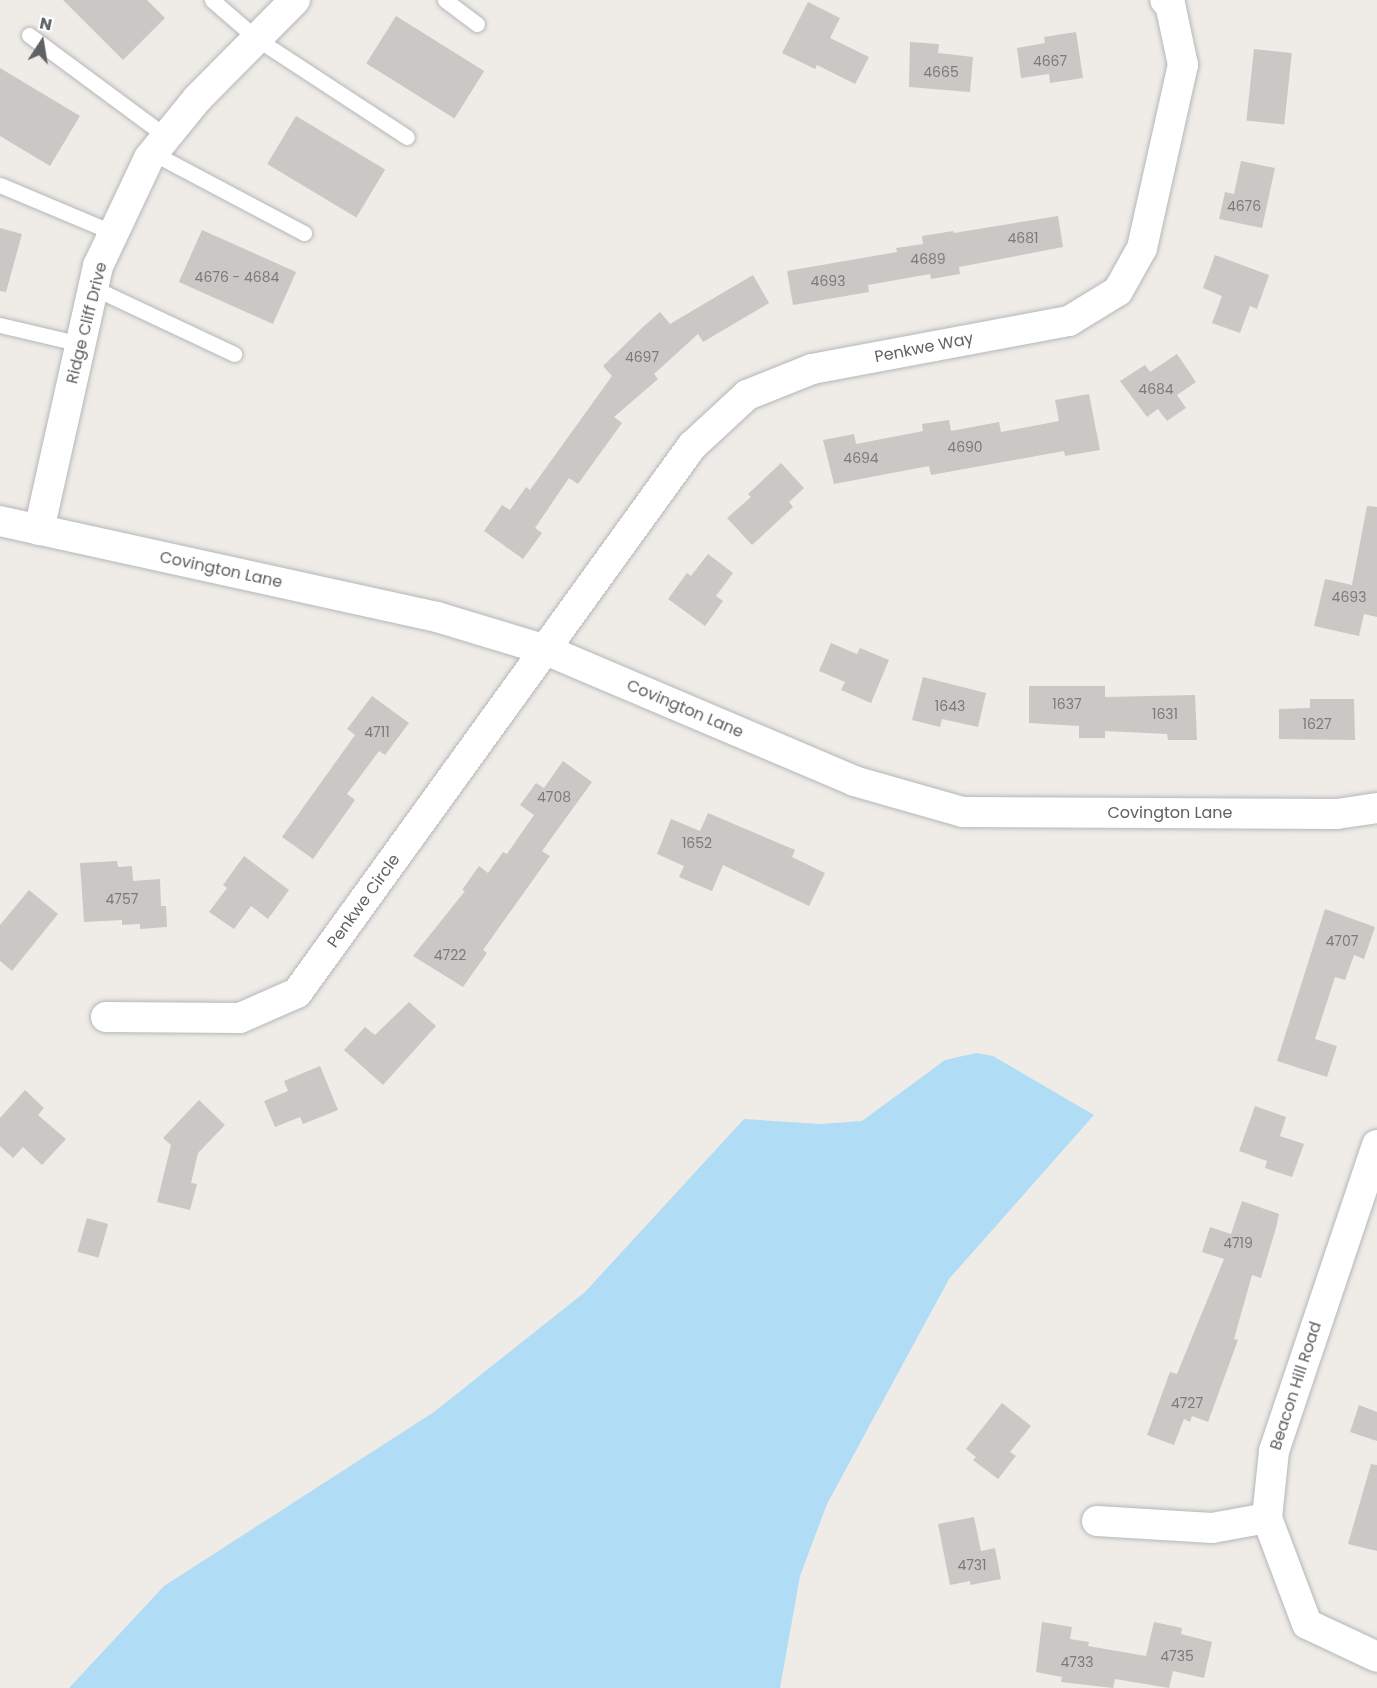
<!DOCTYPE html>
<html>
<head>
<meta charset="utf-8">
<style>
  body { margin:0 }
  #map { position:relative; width:1377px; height:1688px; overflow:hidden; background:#efece7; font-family:Poppins,sans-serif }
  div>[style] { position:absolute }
  .water>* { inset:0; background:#b1dcf5 }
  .building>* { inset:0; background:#cac7c4; transform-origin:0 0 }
  .roads { filter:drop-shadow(0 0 2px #b4b7ba) drop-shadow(0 0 2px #b4b7ba) }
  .lane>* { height:15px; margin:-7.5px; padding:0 7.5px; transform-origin:7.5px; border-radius:7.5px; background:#fff }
  .street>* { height:30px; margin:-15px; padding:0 15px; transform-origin:15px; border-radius:15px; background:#fff }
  span { translate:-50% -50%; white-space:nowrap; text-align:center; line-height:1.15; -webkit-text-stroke:4.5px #fff; paint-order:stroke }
  .number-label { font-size:14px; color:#797b7d }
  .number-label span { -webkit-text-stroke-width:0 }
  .street-label { font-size:16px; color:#5e6265 }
  .north { position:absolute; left:12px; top:12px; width:60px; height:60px; -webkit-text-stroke:4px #fff; paint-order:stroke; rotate:12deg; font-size:16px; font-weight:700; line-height:24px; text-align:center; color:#5e6265 }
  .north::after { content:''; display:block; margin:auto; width:21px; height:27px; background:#5e6265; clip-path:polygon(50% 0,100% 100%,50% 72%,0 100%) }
</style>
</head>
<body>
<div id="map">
  <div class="water">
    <i style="clip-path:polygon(976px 1053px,993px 1056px,1094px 1115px,949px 1279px,827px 1504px,800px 1576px,780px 1688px,69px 1688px,164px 1586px,434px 1412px,585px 1292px,744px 1119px,820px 1124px,862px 1121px,945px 1060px)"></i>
  </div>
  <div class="building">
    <i style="clip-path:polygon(63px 0,147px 0,165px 18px,123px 60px)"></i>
    <i style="clip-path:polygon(808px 2px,840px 18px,830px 38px,869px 57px,855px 84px,817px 65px,815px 69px,782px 53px)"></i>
    <i style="left:396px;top:16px;width:104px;height:56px;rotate:32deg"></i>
    <i style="clip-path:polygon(1076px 32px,1083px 78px,1050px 83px,1049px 74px,1021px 78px,1017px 48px,1045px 43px,1044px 37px)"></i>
    <i style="clip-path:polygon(910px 42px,939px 44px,938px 53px,973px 57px,970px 92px,909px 87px)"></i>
    <i style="left:1254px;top:49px;width:38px;height:72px;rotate:6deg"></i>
    <i style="clip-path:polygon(0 68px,80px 116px,50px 166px,0 136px)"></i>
    <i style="left:296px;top:116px;width:104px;height:56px;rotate:31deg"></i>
    <i style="clip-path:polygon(1241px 161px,1275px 168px,1262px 228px,1219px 219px,1225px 192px,1234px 194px)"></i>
    <i style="clip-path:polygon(1058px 216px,1063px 247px,959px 267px,960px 274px,931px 279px,930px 274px,868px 285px,869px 292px,793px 305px,787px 271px,897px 252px,896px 248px,923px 244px,922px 236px,953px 231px,954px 233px)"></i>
    <i style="clip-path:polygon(0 228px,22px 234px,6px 292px,0 291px)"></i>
    <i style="left:202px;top:230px;width:103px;height:57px;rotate:24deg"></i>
    <i style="clip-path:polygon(1215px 255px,1269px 275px,1257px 309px,1250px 306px,1240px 333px,1212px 323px,1222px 296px,1203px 288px)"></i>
    <i style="clip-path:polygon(753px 275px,769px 303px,703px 342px,698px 334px,654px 374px,658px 379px,614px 417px,622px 423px,578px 484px,569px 478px,535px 528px,542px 533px,523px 559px,484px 531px,502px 505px,510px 510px,526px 487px,530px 490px,612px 376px,603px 366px,644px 326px,660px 312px,670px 324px)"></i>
    <i style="clip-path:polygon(1177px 354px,1196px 382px,1177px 395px,1186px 408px,1167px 421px,1158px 409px,1147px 417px,1120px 381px,1145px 365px,1150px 372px)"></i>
    <i style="clip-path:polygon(1089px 394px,1100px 450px,1065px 456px,1064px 451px,931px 475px,929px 466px,834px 484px,823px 440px,854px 434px,856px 444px,923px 431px,922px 424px,949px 420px,951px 431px,999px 422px,1001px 432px,1059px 421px,1055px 400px)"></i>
    <i style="clip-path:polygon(781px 463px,804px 488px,789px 502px,793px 507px,752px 545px,727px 518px,751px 497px,748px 494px)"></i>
    <i style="clip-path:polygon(1367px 506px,1377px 507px,1377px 617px,1364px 614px,1359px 636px,1314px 626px,1325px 579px,1352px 585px)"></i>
    <i style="clip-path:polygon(708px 554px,733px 573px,716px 596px,723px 601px,705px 626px,668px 599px,687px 573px,691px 576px)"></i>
    <i style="clip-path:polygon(831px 643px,857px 654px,860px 648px,889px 660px,871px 703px,841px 690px,845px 682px,819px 671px)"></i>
    <i style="clip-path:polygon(923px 677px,986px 693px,978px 727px,942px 719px,940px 727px,912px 720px)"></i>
    <i style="clip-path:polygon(1029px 686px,1105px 686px,1105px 697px,1195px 695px,1197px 740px,1168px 740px,1167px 734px,1105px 731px,1105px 738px,1079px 738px,1079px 726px,1029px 723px)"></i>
    <i style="clip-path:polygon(372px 696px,409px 723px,385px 755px,379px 751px,347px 794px,355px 800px,313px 859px,282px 837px,355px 735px,347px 729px)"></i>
    <i style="clip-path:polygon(1310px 699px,1354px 699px,1355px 740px,1279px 739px,1279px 709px,1310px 708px)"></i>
    <i style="clip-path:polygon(563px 761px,592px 782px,542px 851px,550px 856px,483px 950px,487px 953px,463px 987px,413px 956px,465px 891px,462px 890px,479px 866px,488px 873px,503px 852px,507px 854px,534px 815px,520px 805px,536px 783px,544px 788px)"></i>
    <i style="clip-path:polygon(708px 813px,795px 850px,792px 857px,825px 873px,809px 906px,723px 865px,712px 891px,679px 877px,684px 866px,657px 854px,671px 819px,700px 831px)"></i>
    <i style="clip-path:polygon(244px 856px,289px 890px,268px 919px,251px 906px,234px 929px,209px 912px,227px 888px,223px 885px)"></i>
    <i style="clip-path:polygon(117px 861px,118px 867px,132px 866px,133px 881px,160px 879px,161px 906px,166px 906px,167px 927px,140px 929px,140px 924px,122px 925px,122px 920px,84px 922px,80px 863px)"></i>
    <i style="clip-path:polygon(29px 890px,58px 914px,12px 971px,0 961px,0 925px)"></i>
    <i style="clip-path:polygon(1325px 909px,1375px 927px,1364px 959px,1354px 955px,1345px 980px,1335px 977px,1315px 1039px,1337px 1046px,1327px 1077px,1277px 1061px)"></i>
    <i style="clip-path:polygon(409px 1002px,436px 1026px,383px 1085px,344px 1050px,365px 1027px,375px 1035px)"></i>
    <i style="clip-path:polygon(320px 1066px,338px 1110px,303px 1124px,300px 1117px,275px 1127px,264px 1101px,288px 1091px,284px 1081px)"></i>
    <i style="clip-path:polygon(25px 1090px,44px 1108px,38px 1115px,66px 1139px,42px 1165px,23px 1147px,13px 1158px,0 1146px,0 1118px)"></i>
    <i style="clip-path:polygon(199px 1100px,225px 1125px,198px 1153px,191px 1183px,197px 1184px,190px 1210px,157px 1202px,171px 1145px,163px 1138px)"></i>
    <i style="clip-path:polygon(1255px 1106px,1286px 1117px,1280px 1136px,1304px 1144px,1292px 1177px,1265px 1168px,1267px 1161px,1239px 1151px)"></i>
    <i style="clip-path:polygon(1242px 1201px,1279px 1214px,1276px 1228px,1261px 1278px,1252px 1275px,1234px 1339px,1238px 1340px,1208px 1422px,1192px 1416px,1190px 1422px,1184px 1419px,1174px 1445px,1147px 1435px,1170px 1372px,1177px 1374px,1224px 1259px,1202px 1252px,1210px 1227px,1231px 1234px)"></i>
    <i style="left:87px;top:1218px;width:22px;height:35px;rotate:16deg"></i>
    <i style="clip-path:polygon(1002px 1403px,1031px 1426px,1010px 1452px,1016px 1456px,998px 1479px,973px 1460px,976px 1457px,966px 1449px)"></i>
    <i style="clip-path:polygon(1359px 1405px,1377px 1412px,1377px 1441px,1350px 1432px)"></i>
    <i style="clip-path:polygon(1371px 1464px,1377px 1465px,1377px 1551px,1348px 1544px)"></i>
    <i style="clip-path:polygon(974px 1517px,981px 1551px,995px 1548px,1001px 1579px,970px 1585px,970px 1581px,950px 1585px,938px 1524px)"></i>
    <i style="clip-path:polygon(1042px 1622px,1072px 1627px,1070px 1639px,1089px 1642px,1088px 1646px,1146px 1656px,1154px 1622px,1182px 1628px,1181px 1634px,1212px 1642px,1204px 1678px,1173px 1671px,1169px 1688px,1115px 1679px,1113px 1688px,1061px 1682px,1062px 1677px,1036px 1672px)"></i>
  </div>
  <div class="roads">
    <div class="lane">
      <i style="left:212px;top:0;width:60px;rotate:40.9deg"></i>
      <i style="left:257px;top:39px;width:179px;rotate:33.2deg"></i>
      <i style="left:445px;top:0;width:40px;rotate:37deg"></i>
      <i style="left:29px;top:35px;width:172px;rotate:36.5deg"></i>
      <i style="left:153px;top:153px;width:171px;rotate:27.9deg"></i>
      <i style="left:0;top:185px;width:124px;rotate:22.8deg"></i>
      <i style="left:94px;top:288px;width:155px;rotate:25.2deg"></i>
      <i style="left:0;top:325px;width:83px;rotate:13.2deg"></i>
    </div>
    <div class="street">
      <i style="left:0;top:521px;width:447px;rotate:12.4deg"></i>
      <i style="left:437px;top:617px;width:114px;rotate:16.8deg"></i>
      <i style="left:546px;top:650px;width:335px;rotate:23deg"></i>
      <i style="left:854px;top:781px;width:113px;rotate:15.9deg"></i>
      <i style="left:963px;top:812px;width:374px;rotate:0.3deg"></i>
      <i style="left:1337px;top:814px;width:40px;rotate:-8.5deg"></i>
      <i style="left:39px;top:530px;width:271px;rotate:-77.4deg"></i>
      <i style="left:98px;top:266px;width:119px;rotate:-64.7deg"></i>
      <i style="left:149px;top:158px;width:77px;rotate:-50.8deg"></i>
      <i style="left:198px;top:98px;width:138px;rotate:-45.3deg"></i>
      <i style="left:106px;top:1017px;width:134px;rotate:0.4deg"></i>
      <i style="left:240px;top:1018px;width:62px;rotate:-23.7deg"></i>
      <i style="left:297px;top:993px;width:675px;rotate:-54.17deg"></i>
      <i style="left:692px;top:446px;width:75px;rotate:-42.8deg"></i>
      <i style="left:747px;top:395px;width:70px;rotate:-21.8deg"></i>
      <i style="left:812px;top:369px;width:261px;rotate:-10.6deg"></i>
      <i style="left:1069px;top:321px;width:57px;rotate:-31.5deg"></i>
      <i style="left:1118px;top:291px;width:49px;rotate:-60.8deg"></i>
      <i style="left:1142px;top:248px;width:188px;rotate:-77.4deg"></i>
      <i style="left:1183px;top:65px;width:62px;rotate:-102deg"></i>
      <i style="left:1170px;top:4px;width:6px;rotate:-141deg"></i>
      <i style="left:1377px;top:1145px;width:323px;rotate:108.6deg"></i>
      <i style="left:1274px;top:1451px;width:67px;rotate:96deg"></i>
      <i style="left:1267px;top:1518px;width:113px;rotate:69.3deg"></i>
      <i style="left:1307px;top:1624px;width:77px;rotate:25.2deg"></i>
      <i style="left:1097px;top:1521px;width:115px;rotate:3.5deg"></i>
      <i style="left:1212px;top:1528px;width:56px;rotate:-10.3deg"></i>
    </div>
  </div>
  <div class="number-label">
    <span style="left:1050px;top:61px">4667</span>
    <span style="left:941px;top:72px">4665</span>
    <span style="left:1244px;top:206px">4676</span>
    <span style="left:1023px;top:238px">4681</span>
    <span style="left:928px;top:259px">4689</span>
    <span style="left:237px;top:277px">4676 - 4684</span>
    <span style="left:828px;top:281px">4693</span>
    <span style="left:642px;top:357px">4697</span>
    <span style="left:1156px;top:389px">4684</span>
    <span style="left:965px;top:447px">4690</span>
    <span style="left:861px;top:458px">4694</span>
    <span style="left:1349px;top:597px">4693</span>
    <span style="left:1067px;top:704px">1637</span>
    <span style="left:950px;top:706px">1643</span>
    <span style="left:1165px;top:714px">1631</span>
    <span style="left:1317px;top:724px">1627</span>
    <span style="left:377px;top:732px">4711</span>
    <span style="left:554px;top:797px">4708</span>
    <span style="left:697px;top:843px">1652</span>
    <span style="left:122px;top:899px">4757</span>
    <span style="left:1342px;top:941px">4707</span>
    <span style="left:450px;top:955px">4722</span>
    <span style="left:1238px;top:1243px">4719</span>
    <span style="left:1187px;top:1403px">4727</span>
    <span style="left:972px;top:1565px">4731</span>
    <span style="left:1177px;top:1656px">4735</span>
    <span style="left:1077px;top:1662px">4733</span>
  </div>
  <div class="street-label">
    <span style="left:87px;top:323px;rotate:-76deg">Ridge Cliff Drive</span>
    <span style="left:924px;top:348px;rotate:-11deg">Penkwe Way</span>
    <span style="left:221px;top:570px;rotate:12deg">Covington Lane</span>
    <span style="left:685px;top:709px;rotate:23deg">Covington Lane</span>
    <span style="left:1170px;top:813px">Covington Lane</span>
    <span style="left:364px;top:901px;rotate:-54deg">Penkwe Circle</span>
    <span style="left:1296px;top:1386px;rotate:-72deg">Beacon Hill Road</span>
  </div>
  <div class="north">N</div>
</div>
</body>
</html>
